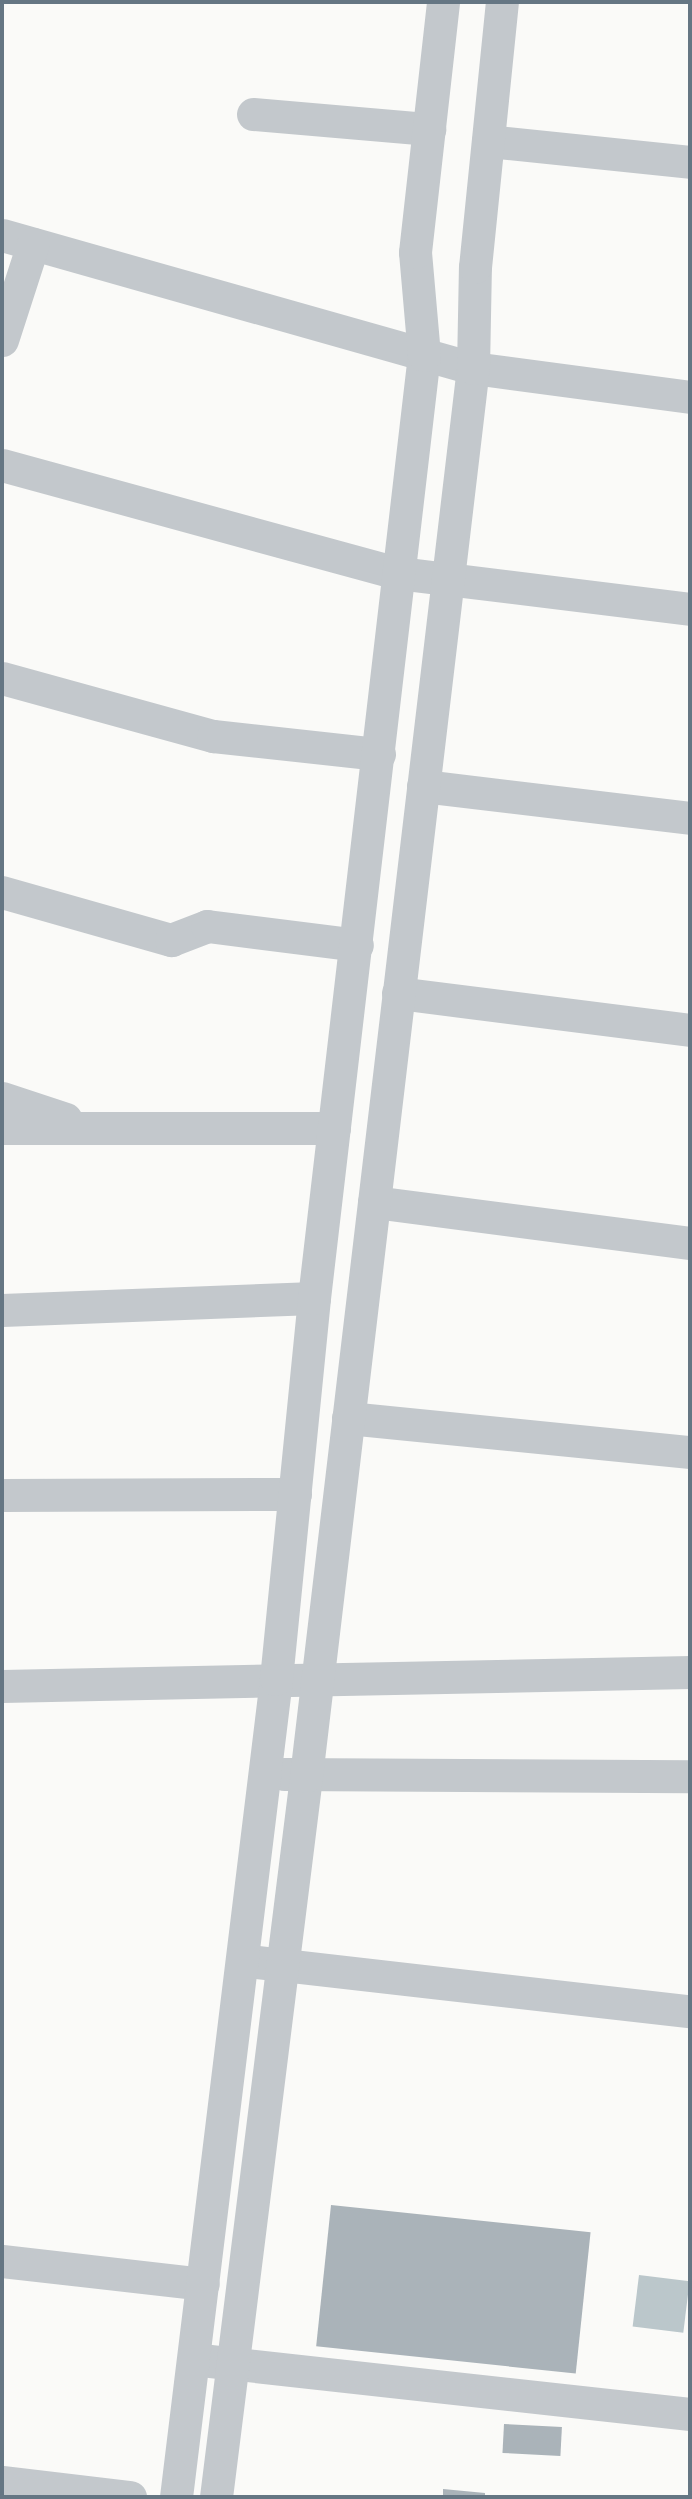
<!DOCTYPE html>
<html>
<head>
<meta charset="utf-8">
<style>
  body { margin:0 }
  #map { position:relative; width:692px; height:2499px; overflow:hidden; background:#fafaf8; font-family:"Varela Round",sans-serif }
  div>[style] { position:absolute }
  .water>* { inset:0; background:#bbc7cb; transform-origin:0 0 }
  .building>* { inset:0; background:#aab3b9; transform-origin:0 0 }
  .minor>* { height:33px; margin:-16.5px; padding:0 16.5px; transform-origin:16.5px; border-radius:16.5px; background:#c3c8cc }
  span { translate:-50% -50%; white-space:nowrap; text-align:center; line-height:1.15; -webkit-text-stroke:7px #fff; paint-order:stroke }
  .frame { position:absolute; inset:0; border:4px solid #657683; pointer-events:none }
</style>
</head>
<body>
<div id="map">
  <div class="water">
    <i style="left:639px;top:2275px;width:51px;height:52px;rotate:7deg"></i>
  </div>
  <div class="building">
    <i style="left:331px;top:2205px;width:261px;height:142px;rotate:6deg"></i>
    <i style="left:504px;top:2424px;width:58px;height:29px;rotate:3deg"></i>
    <i style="clip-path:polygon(443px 2489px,485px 2493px,485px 2497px,443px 2497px)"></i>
  </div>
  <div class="minor">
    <i style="left:253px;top:114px;width:177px;rotate:4.9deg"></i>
    <i style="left:488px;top:141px;width:203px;rotate:5.9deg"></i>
    <i style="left:2px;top:235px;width:489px;rotate:15.8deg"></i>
    <i style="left:473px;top:368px;width:219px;rotate:7.6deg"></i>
    <i style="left:2px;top:340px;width:101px;rotate:-72.1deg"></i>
    <i style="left:2px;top:465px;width:410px;rotate:15.3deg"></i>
    <i style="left:398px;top:573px;width:294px;rotate:7deg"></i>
    <i style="left:2px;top:678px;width:219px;rotate:15.4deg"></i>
    <i style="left:213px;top:736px;width:167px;rotate:6.2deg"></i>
    <i style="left:423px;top:786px;width:269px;rotate:6.8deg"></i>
    <i style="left:2px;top:892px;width:176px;rotate:15.9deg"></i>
    <i style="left:171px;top:940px;width:39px;rotate:-21deg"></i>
    <i style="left:207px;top:926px;width:151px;rotate:7.2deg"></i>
    <i style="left:398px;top:993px;width:294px;rotate:7.2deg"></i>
    <i style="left:2px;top:1098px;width:67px;rotate:18.2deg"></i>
    <i style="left:2px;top:1128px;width:332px"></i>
    <i style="left:374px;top:1202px;width:319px;rotate:7.4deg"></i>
    <i style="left:2px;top:1310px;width:312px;rotate:-2.2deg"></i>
    <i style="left:348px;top:1418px;width:344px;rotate:5.7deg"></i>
    <i style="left:2px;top:1495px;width:293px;rotate:-0.2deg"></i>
    <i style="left:2px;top:1686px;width:688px;rotate:-1.17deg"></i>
    <i style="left:284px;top:1774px;width:406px;rotate:0.3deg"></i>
    <i style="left:257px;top:1962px;width:436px;rotate:6.5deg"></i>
    <i style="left:2px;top:2261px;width:202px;rotate:6.5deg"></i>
    <i style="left:210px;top:2361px;width:483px;rotate:6.3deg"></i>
    <i style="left:2px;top:2482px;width:129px;rotate:6.7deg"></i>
    <i style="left:176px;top:2497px;width:824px;rotate:-83.03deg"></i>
    <i style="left:276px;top:1679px;width:383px;rotate:-84.3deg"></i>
    <i style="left:314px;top:1298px;width:949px;rotate:-83.35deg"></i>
    <i style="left:424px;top:355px;width:103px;rotate:-95deg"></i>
    <i style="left:415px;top:252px;width:252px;rotate:-83.6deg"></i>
    <i style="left:216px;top:2497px;width:727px;rotate:-82.88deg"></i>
    <i style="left:306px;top:1776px;width:1418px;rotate:-83.24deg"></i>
    <i style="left:473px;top:368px;width:101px;rotate:-88.9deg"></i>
    <i style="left:475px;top:267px;width:266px;rotate:-84.2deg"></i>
  </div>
  <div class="frame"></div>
</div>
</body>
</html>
